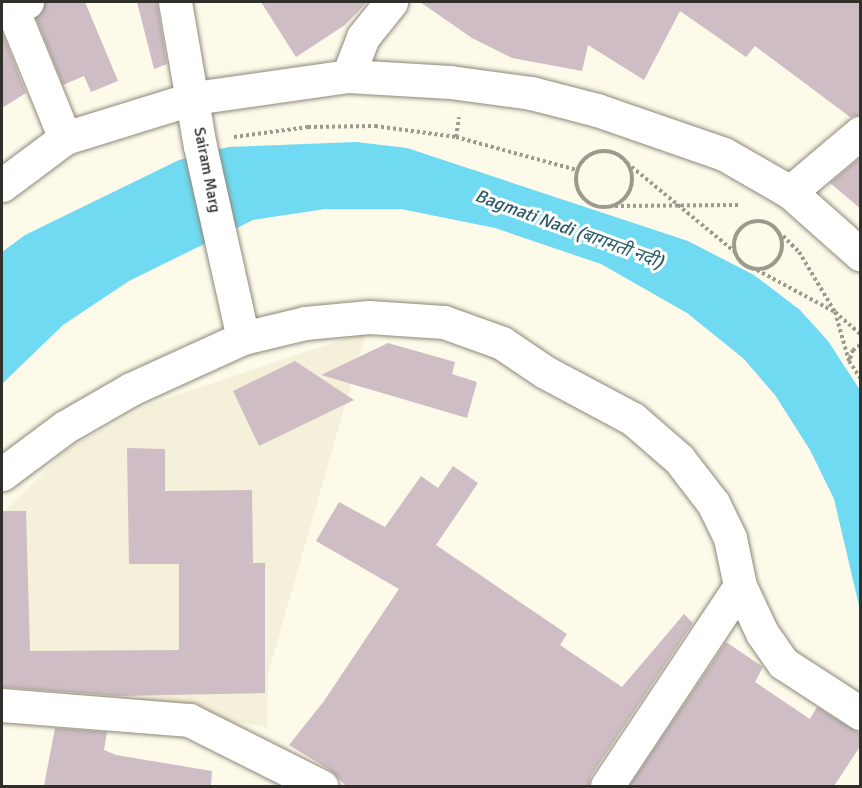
<!DOCTYPE html>
<html>
<head>
<meta charset="utf-8">
<style>
  body { margin:0 }
  #map { position:relative; width:862px; height:788px; overflow:hidden; background:#fdfaea; font-family:Signika,"Noto Sans Devanagari",sans-serif }
  div>[style] { position:absolute }
  .built>* { inset:0; background:#f5f0d9 }
  .water>* { inset:0; background:#6fdaf1 }
  .building>* { inset:0; background:#cebdc4 }
  .path>* { height:4px; margin-top:-2px; transform-origin:0; background:repeating-linear-gradient(90deg,#9c9a8e 0 3px,transparent 0 6px) }
  .path>.ring { margin:-2px; padding:0; box-sizing:content-box; background:none; border:4px solid #9c9a8e; border-radius:50% }
  .roads { filter:drop-shadow(0 0 2px #8c887a) drop-shadow(0 0 2px #8c887a) }
  .minor>* { height:33px; margin:-16.5px; padding:0 16.5px; transform-origin:16.5px; border-radius:16.5px; background:#fff }
  span { translate:-50% -50%; white-space:nowrap; text-align:center; line-height:1.15; -webkit-text-stroke:6px #fff; paint-order:stroke }
  .street-label { font-size:16px; color:#302f29 }
  .water-label { font-size:18px; color:#2b5a64; font-style:italic }
  .frame { position:absolute; inset:0; border:3px solid #302f29; pointer-events:none }
</style>
</head>
<body>
<div id="map">
  <div class="built">
    <i style="clip-path:polygon(366px 332px,268px 674px,267px 727px,229px 721px,2px 718px,2px 514px,67px 449px,150px 404px)"></i>
  </div>
  <div class="water">
    <i style="clip-path:polygon(356px 142px,407px 148px,688px 241px,754px 275px,800px 310px,828px 341px,860px 390px,860px 610px,834px 499px,810px 450px,775px 395px,744px 359px,687px 313px,601px 264px,495px 228px,401px 209px,325px 209px,253px 220px,129px 281px,63px 325px,2px 384px,2px 252px,25px 235px,179px 160px,228px 147px)"></i>
  </div>
  <div class="building">
    <i style="clip-path:polygon(45px 2px,85px 2px,118px 81px,91px 92px,84px 76px,63px 85px,36px 18px)"></i>
    <i style="clip-path:polygon(137px 2px,157px 2px,167px 64px,154px 69px)"></i>
    <i style="clip-path:polygon(261px 2px,367px 2px,345px 25px,296px 57px)"></i>
    <i style="clip-path:polygon(420px 2px,861px 2px,861px 115px,850px 117px,755px 46px,746px 57px,680px 11px,644px 80px,588px 45px,582px 71px,512px 58px,472px 38px)"></i>
    <i style="clip-path:polygon(2px 32px,26px 93px,2px 108px)"></i>
    <i style="clip-path:polygon(861px 157px,861px 209px,830px 183px)"></i>
    <i style="clip-path:polygon(388px 343px,455px 362px,452px 374px,477px 382px,467px 418px,321px 375px)"></i>
    <i style="clip-path:polygon(295px 361px,354px 400px,259px 446px,233px 391px)"></i>
    <i style="clip-path:polygon(127px 448px,165px 449px,165px 491px,252px 490px,253px 563px,265px 563px,265px 693px,118px 696px,2px 687px,2px 511px,26px 511px,30px 651px,179px 650px,179px 564px,129px 564px)"></i>
    <i style="clip-path:polygon(453px 466px,478px 483px,436px 545px,567px 634px,560px 645px,622px 687px,684px 614px,693px 623px,591px 776px,589px 786px,346px 786px,330px 770px,289px 745px,324px 701px,399px 589px,316px 541px,339px 502px,385px 527px,421px 476px,438px 488px)"></i>
    <i style="clip-path:polygon(726px 642px,763px 667px,755px 682px,810px 719px,817px 707px,861px 734px,861px 745px,834px 786px,629px 786px)"></i>
    <i style="clip-path:polygon(55px 728px,107px 732px,104px 750px,116px 755px,212px 771px,211px 786px,44px 786px)"></i>
  </div>
  <div class="path">
    <i style="left:234px;top:137px;width:75px;rotate:-7.7deg"></i>
    <i style="left:308px;top:127px;width:67px;rotate:-0.9deg"></i>
    <i style="left:375px;top:126px;width:82px;rotate:7.7deg"></i>
    <i style="left:456px;top:137px;width:125px;rotate:15.3deg"></i>
    <i style="left:456px;top:137px;width:20px;rotate:-81deg"></i>
    <i class="ring" style="left:576px;top:151px;width:52px;height:52px"></i>
    <i style="left:627px;top:163px;width:140px;rotate:39.5deg"></i>
    <i style="left:615px;top:206px;width:124px;rotate:-0.5deg"></i>
    <i class="ring" style="left:734px;top:221px;width:44px;height:44px"></i>
    <i style="left:783px;top:236px;width:23px;rotate:45deg"></i>
    <i style="left:799px;top:252px;width:70px;rotate:59deg"></i>
    <i style="left:835px;top:312px;width:51px;rotate:74.1deg"></i>
    <i style="left:757px;top:270px;width:89px;rotate:28.3deg"></i>
    <i style="left:835px;top:312px;width:33px;rotate:41deg"></i>
    <i style="left:860px;top:345px;width:9px;rotate:144deg"></i>
    <i style="left:853px;top:350px;width:12px;rotate:110deg"></i>
    <i style="left:849px;top:361px;width:20px;rotate:57deg"></i>
  </div>
  <div class="roads">
    <div class="minor">
      <i style="left:27px;top:2px;width:16px;rotate:166deg"></i>
      <i style="left:11px;top:6px;width:143px;rotate:67.8deg"></i>
      <i style="left:175px;top:2px;width:146px;rotate:80.2deg"></i>
      <i style="left:200px;top:146px;width:197px;rotate:77.4deg"></i>
      <i style="left:348px;top:76px;width:42px;rotate:-69deg"></i>
      <i style="left:363px;top:37px;width:45px;rotate:-51.3deg"></i>
      <i style="left:2px;top:185px;width:79px;rotate:-36.7deg"></i>
      <i style="left:65px;top:138px;width:135px;rotate:-17.2deg"></i>
      <i style="left:194px;top:98px;width:156px;rotate:-8.1deg"></i>
      <i style="left:348px;top:76px;width:102px;rotate:3.4deg"></i>
      <i style="left:450px;top:82px;width:82px;rotate:7.7deg"></i>
      <i style="left:531px;top:93px;width:68px;rotate:14.4deg"></i>
      <i style="left:597px;top:110px;width:134px;rotate:19.1deg"></i>
      <i style="left:724px;top:154px;width:76px;rotate:29.9deg"></i>
      <i style="left:790px;top:192px;width:94px;rotate:41.5deg"></i>
      <i style="left:790px;top:192px;width:92px;rotate:-40.1deg"></i>
      <i style="left:2px;top:474px;width:79px;rotate:-36.7deg"></i>
      <i style="left:65px;top:427px;width:76px;rotate:-29.9deg"></i>
      <i style="left:131px;top:389px;width:123px;rotate:-24.5deg"></i>
      <i style="left:243px;top:338px;width:64px;rotate:-13.6deg"></i>
      <i style="left:305px;top:323px;width:64px;rotate:-5.4deg"></i>
      <i style="left:369px;top:317px;width:75px;rotate:3.8deg"></i>
      <i style="left:444px;top:322px;width:62px;rotate:19.9deg"></i>
      <i style="left:502px;top:343px;width:52px;rotate:34deg"></i>
      <i style="left:545px;top:372px;width:100px;rotate:28.1deg"></i>
      <i style="left:633px;top:419px;width:61px;rotate:41deg"></i>
      <i style="left:679px;top:459px;width:56px;rotate:52.3deg"></i>
      <i style="left:713px;top:503px;width:39px;rotate:64deg"></i>
      <i style="left:730px;top:538px;width:49px;rotate:78.2deg"></i>
      <i style="left:740px;top:586px;width:52px;rotate:64.9deg"></i>
      <i style="left:762px;top:633px;width:37px;rotate:55deg"></i>
      <i style="left:783px;top:663px;width:92px;rotate:33deg"></i>
      <i style="left:2px;top:705px;width:188px;rotate:4.6deg"></i>
      <i style="left:189px;top:720px;width:148px;rotate:26.6deg"></i>
      <i style="left:607px;top:786px;width:240px;rotate:-56.4deg"></i>
    </div>
  </div>
  <div class="street-label">
    <span style="left:207px;top:170px;rotate:79deg">Sairam Marg</span>
  </div>
  <div class="water-label">
    <span style="left:569px;top:229px;rotate:20deg">Bagmati Nadi (बागमती नदी)</span>
  </div>
  <div class="frame"></div>
</div>
</body>
</html>
